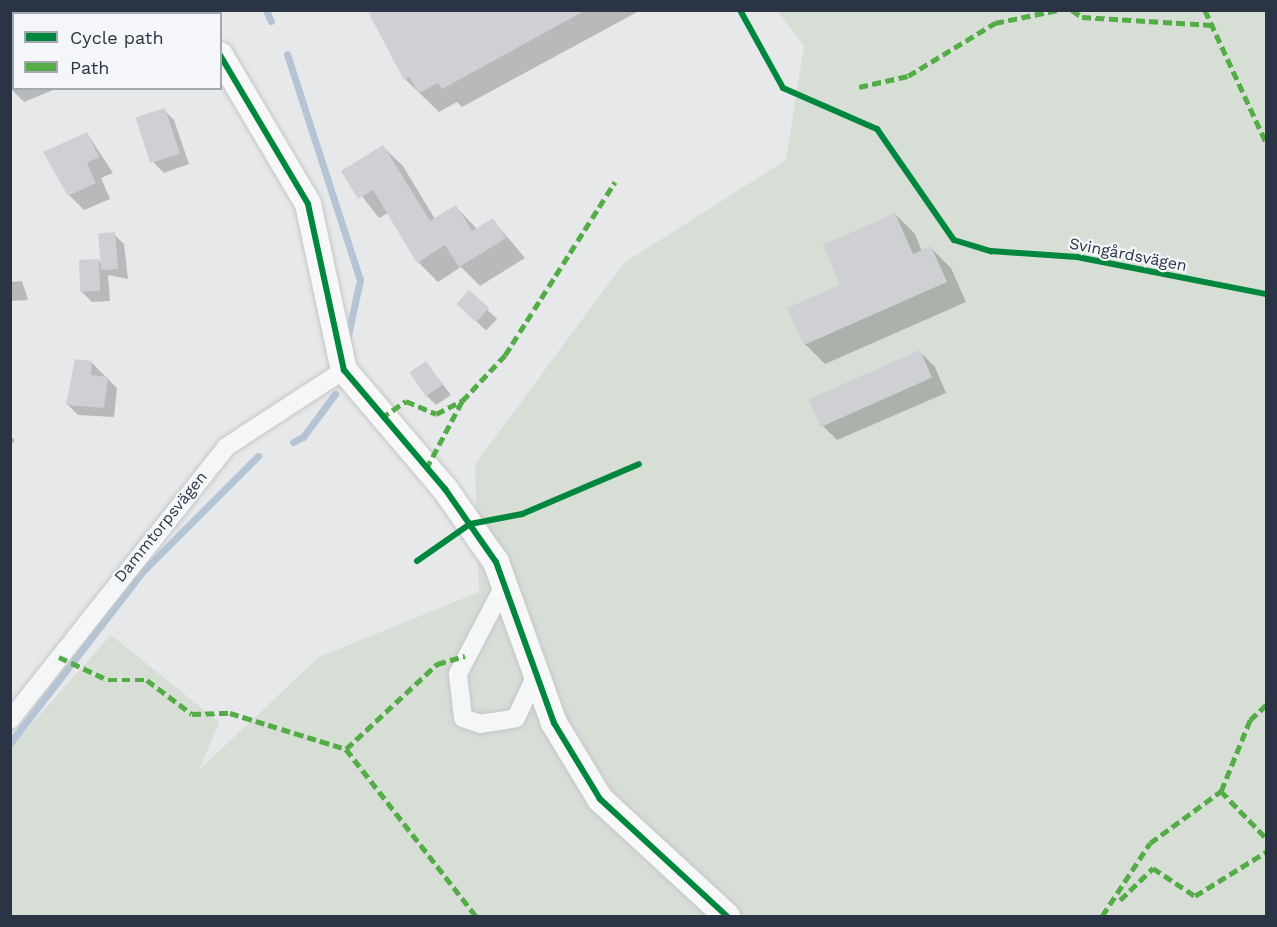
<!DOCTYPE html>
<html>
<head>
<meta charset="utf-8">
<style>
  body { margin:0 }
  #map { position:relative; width:1277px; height:927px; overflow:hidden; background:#e6e8ea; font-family:"Work Sans",sans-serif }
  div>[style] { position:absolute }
  .green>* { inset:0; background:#d6ded6 }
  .shadow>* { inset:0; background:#0003; transform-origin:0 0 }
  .stream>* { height:7px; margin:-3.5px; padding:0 3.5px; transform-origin:3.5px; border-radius:3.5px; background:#b4c4d5 }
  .building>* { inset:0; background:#ced0d3; transform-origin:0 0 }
  .roads { filter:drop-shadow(0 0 2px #c4c6c8) drop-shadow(0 0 2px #c4c6c8) }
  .street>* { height:18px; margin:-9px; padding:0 9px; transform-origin:9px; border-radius:9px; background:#f5f6f7 }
  .secondary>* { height:26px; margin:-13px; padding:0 13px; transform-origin:13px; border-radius:13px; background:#f8f8f8 }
  .quiet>* { height:4.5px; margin-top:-2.25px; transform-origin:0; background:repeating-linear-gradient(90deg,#54ac47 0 9px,transparent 0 13.5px) }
  .cycleway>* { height:6px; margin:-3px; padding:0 3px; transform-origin:3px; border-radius:3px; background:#00873e }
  span { translate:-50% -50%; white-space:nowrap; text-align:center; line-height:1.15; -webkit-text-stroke:4.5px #f4f6f9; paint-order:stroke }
  .street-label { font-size:16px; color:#2b3445 }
  .frame { position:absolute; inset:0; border:12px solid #2b3445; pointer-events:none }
  .legend { position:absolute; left:12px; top:12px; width:210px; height:78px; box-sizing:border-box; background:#f4f6f9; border:2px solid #a4a8b1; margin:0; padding:8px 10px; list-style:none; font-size:18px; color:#2b3445 }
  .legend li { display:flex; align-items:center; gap:12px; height:30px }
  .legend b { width:30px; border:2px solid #a4a8b1 }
</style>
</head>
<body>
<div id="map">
  <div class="green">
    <i style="clip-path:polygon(777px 11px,1266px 11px,1266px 916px,11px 916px,11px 747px,111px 635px,219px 722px,199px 770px,319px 657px,479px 592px,475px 464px,624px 263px,786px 160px,804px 46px)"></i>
  </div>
  <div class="shadow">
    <i style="clip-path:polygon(368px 10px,641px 10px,462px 107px,457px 102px,439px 112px,405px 79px)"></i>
    <i style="clip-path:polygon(14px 67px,14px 88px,58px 88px,24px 102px,14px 92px,10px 83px)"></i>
    <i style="clip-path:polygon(164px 110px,174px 120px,189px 164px,164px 173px,154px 163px)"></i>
    <i style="clip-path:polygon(87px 133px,113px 173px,101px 178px,110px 199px,84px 210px,69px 195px)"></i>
    <i style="clip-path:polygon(383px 147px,403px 166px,435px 219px,456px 207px,478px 230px,493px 220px,525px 258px,480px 286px,461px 267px,438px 282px,418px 262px,388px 213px,379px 218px,343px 172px)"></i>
    <i style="clip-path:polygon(895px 214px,915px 234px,922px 252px,931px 248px,951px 268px,966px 302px,825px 364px,805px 344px)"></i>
    <i style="clip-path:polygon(114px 234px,124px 244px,128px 279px,108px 275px,110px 301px,92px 302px,82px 292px,98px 260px,103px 265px)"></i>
    <i style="clip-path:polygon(22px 281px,28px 300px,10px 301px,10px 282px)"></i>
    <i style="left:469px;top:292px;width:39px;height:16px;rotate:44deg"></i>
    <i style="clip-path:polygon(920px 352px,935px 367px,946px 393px,837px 440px,822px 425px)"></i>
    <i style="clip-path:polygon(92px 363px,117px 388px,114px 417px,78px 415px,68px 405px)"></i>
    <i style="clip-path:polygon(426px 363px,451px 395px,436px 405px,426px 395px)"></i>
    <i style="clip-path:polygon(10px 436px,15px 440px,10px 446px)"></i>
  </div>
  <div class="stream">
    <i style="left:266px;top:10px;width:12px;rotate:66deg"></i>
    <i style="left:287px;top:54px;width:237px;rotate:72.1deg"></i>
    <i style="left:360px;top:280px;width:60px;rotate:102.4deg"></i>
    <i style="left:293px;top:442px;width:11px;rotate:-27deg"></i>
    <i style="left:303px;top:437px;width:54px;rotate:-53.3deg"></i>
    <i style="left:10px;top:743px;width:216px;rotate:-52.3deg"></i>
    <i style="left:142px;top:572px;width:164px;rotate:-45deg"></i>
  </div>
  <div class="building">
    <i style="clip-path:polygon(367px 10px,586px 10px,442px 89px,438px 83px,419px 93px,409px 77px,404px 80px)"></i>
    <i style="left:165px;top:108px;width:48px;height:31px;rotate:72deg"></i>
    <i style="clip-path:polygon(87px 132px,99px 157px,87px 163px,96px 183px,68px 196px,43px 152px)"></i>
    <i style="clip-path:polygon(383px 145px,430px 221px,456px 205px,472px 231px,493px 218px,506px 238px,459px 267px,445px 245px,417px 263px,373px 190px,358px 199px,341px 171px)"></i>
    <i style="clip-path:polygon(895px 213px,913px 254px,931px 246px,947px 282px,804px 345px,787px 308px,840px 285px,823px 245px)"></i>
    <i style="left:115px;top:232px;width:37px;height:17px;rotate:85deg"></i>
    <i style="left:99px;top:259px;width:32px;height:20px;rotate:88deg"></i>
    <i style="left:469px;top:290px;width:27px;height:19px;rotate:42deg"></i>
    <i style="left:920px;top:350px;width:30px;height:122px;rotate:66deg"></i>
    <i style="clip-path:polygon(75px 359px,92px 361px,91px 375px,108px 377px,104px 408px,66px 405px)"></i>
    <i style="left:426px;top:361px;width:29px;height:20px;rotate:56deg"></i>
  </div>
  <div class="roads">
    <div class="street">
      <i style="left:49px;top:14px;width:9px;rotate:-27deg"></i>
      <i style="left:10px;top:28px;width:4px;rotate:-14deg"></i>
      <i style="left:506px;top:582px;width:104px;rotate:117.6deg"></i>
      <i style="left:458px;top:674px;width:44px;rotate:83.5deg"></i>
      <i style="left:463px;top:718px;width:18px;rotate:19deg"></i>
      <i style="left:480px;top:724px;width:36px;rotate:-9deg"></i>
      <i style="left:516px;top:718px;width:50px;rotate:-65deg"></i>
      <i style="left:10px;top:720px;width:348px;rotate:-51.6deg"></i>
      <i style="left:226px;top:447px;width:141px;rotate:-33.1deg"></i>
    </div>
    <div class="secondary">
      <i style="left:195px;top:10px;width:4px;rotate:76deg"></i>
      <i style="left:220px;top:55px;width:173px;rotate:59.4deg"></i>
      <i style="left:308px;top:204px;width:170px;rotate:77.8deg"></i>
      <i style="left:344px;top:370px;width:156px;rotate:49.7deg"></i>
      <i style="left:445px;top:489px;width:89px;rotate:55.1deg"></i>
      <i style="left:496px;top:562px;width:171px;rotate:70.2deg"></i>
      <i style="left:554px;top:723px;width:89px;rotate:58.8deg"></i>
      <i style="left:600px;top:799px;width:173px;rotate:42.7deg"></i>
    </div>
  </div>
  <div class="quiet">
    <i style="left:1072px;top:10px;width:12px;rotate:35deg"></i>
    <i style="left:1082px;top:17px;width:130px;rotate:3.5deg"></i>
    <i style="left:1205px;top:10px;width:145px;rotate:65.2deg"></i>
    <i style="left:859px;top:87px;width:50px;rotate:-12.7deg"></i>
    <i style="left:908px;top:76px;width:102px;rotate:-31.3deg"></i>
    <i style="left:995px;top:23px;width:64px;rotate:-11.7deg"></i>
    <i style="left:381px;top:418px;width:30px;rotate:-34deg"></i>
    <i style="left:406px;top:401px;width:33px;rotate:23deg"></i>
    <i style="left:436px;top:414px;width:29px;rotate:-27deg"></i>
    <i style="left:426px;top:469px;width:77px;rotate:-62.1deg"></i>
    <i style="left:462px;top:401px;width:63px;rotate:-46.9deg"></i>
    <i style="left:505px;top:355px;width:205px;rotate:-57.6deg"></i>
    <i style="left:59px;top:657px;width:54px;rotate:25.1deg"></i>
    <i style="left:108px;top:680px;width:39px"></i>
    <i style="left:147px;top:680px;width:56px;rotate:37.1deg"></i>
    <i style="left:192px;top:714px;width:38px;rotate:-2deg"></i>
    <i style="left:230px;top:713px;width:121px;rotate:17.2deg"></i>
    <i style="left:346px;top:749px;width:212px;rotate:52.1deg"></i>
    <i style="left:346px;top:749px;width:125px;rotate:-43deg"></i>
    <i style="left:437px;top:664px;width:29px;rotate:-16deg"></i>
    <i style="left:1221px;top:791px;width:65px;rotate:46.2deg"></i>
    <i style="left:1120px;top:900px;width:46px;rotate:-44.1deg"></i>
    <i style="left:1153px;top:868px;width:50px;rotate:33.7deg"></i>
    <i style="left:1195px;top:896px;width:84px;rotate:-31.8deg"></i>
    <i style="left:1102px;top:916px;width:87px;rotate:-56.7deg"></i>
    <i style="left:1150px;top:843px;width:88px;rotate:-36.2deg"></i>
    <i style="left:1221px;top:791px;width:77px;rotate:-67.8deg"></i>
    <i style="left:1250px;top:720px;width:22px;rotate:-43deg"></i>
  </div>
  <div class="cycleway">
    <i style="left:740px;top:10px;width:89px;rotate:61.1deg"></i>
    <i style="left:783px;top:88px;width:103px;rotate:23.6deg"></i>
    <i style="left:877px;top:129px;width:135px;rotate:55.3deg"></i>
    <i style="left:954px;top:240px;width:39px;rotate:17deg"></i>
    <i style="left:991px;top:251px;width:86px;rotate:4deg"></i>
    <i style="left:1077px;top:257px;width:193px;rotate:11.1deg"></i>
    <i style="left:220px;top:55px;width:173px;rotate:59.4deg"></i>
    <i style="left:308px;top:204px;width:170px;rotate:77.8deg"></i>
    <i style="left:344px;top:370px;width:156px;rotate:49.7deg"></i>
    <i style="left:445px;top:489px;width:89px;rotate:55.1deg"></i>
    <i style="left:496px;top:562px;width:171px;rotate:70.2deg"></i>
    <i style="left:554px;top:723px;width:89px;rotate:58.8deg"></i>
    <i style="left:600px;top:799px;width:173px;rotate:42.7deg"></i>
    <i style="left:417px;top:561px;width:65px;rotate:-34.9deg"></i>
    <i style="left:470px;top:524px;width:53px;rotate:-10.9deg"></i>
    <i style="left:522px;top:514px;width:127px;rotate:-23.1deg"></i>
  </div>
  <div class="street-label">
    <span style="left:1128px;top:255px;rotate:11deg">Svingårdsvägen</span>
    <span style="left:161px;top:527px;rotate:-51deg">Dammtorpsvägen</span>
  </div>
  <div class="frame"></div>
  <ul class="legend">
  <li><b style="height:8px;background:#00873e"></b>Cycle path</li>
  <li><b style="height:8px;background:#54ac47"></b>Path</li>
  </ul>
</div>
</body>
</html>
